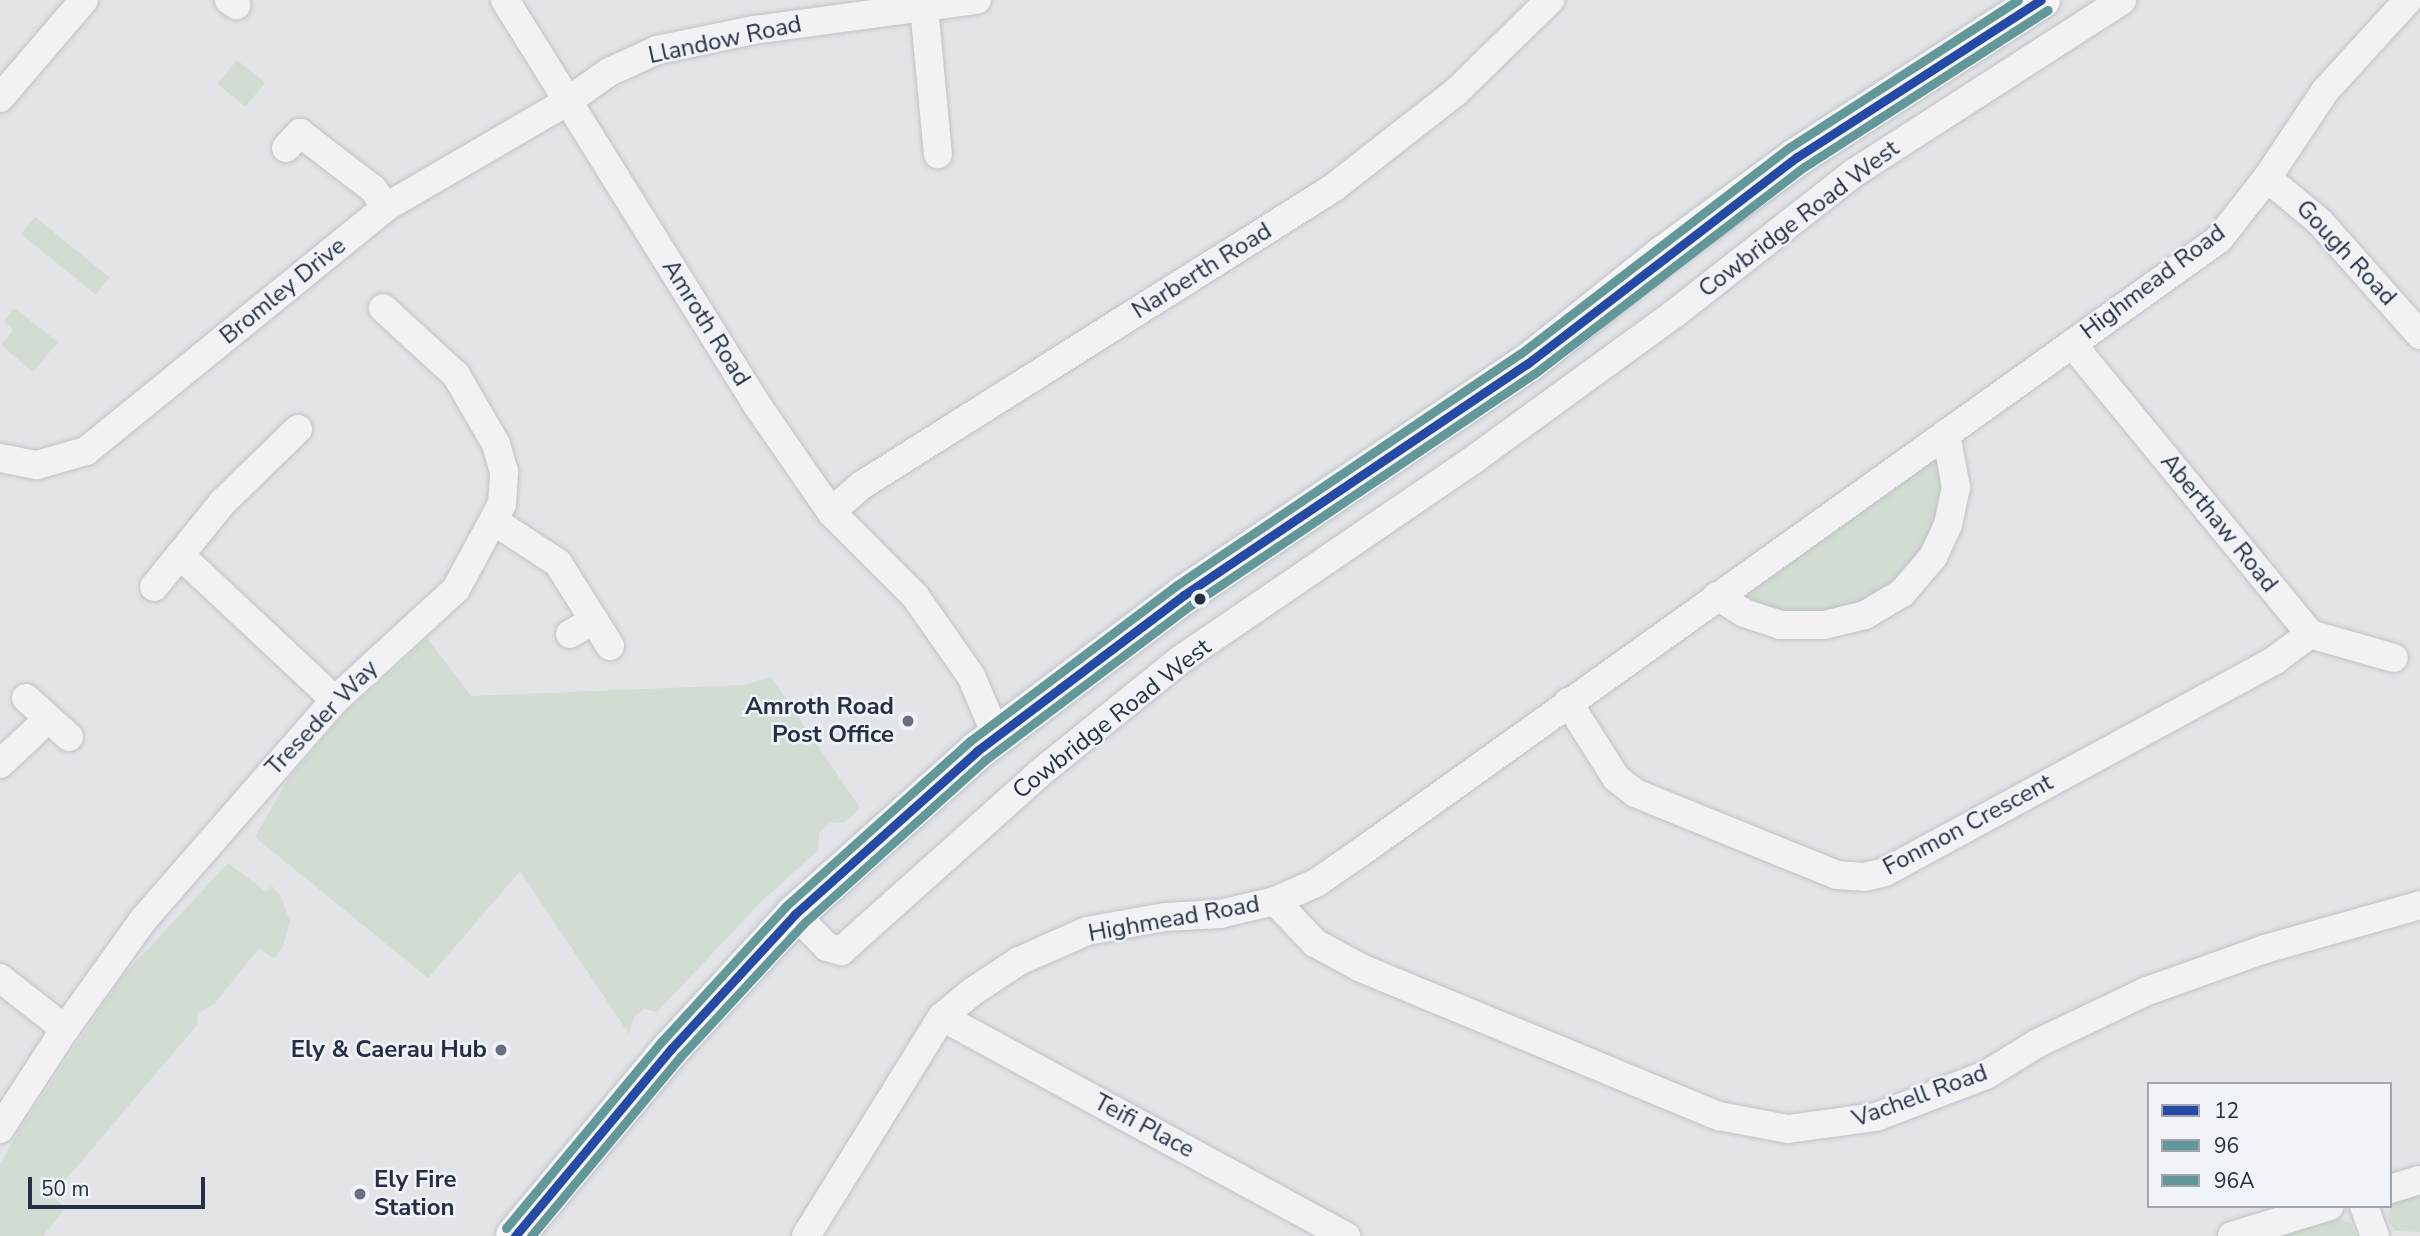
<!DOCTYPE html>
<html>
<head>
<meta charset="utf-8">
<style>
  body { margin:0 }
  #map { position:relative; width:2420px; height:1236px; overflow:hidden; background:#e2e4e8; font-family:"Nunito Sans",sans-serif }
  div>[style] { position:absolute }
  .green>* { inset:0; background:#d2dcd2; transform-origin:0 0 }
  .roads { filter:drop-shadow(0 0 2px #c0c2c6) drop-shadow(0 0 2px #c0c2c6) }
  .minor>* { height:28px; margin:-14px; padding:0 14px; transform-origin:14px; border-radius:14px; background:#f2f2f4 }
  .highway>* { height:38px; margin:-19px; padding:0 19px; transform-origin:19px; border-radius:19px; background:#f6f6f7 }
  .bus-1>* { height:9px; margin:-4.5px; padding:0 4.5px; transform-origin:4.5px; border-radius:4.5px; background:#244aa5 }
  .bus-2>* { height:9px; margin:-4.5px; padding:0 4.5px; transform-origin:4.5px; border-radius:4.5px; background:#63989b }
  .bus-3>* { height:9px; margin:-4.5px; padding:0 4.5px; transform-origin:4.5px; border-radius:4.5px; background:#63989b }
  .dots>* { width:19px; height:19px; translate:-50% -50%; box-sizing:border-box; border:4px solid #f0f3f8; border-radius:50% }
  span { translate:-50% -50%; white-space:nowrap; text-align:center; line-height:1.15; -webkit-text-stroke:5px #f0f3f8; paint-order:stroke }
  .street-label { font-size:24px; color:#272f44 }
  .poi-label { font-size:24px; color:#272f44; font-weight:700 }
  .right { translate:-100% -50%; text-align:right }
  .left { translate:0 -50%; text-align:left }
  .legend { position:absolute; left:2147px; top:1082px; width:245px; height:126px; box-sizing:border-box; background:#f0f3f8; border:2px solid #a0a5b0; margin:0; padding:9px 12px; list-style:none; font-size:21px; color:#272f44 }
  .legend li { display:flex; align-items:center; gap:14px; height:35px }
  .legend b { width:35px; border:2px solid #a0a5b0 }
  .scale { position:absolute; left:28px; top:1177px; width:177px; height:32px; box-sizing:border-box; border:4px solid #272f44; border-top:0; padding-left:9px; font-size:21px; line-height:24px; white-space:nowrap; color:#272f44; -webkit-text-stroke:5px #f0f3f8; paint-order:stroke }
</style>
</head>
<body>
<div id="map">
  <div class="green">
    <i style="left:237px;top:60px;width:36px;height:31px;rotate:39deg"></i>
    <i style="left:35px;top:217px;width:96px;height:22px;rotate:39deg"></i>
    <i style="clip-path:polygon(14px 308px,58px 342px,33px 372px,1px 345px,13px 330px,4px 321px)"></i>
    <i style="clip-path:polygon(1936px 456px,1945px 498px,1913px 570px,1845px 612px,1768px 613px,1744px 596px,1745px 591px)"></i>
    <i style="clip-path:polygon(427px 638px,471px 696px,744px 685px,771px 677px,860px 808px,845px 822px,830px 823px,819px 833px,818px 850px,760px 903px,657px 1012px,644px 1009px,634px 1017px,629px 1034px,520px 871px,428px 978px,255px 837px,288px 779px,317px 745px,346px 712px)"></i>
    <i style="clip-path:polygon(228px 863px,266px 892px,272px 886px,281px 897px,290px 921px,283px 946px,274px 959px,259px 948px,215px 1003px,198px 1013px,197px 1025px,52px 1196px,65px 1208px,43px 1236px,0 1236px,0 1164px,20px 1129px,121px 978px)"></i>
    <i style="clip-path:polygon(2420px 1195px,2420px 1232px,2395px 1231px,2388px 1220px,2391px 1204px)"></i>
    <i style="clip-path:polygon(2337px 1218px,2352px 1224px,2356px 1236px,2268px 1236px)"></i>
  </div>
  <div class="roads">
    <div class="minor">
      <i style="left:229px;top:0;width:9px;rotate:36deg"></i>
      <i style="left:505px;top:0;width:477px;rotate:58.1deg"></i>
      <i style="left:757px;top:405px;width:130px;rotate:55.3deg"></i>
      <i style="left:831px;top:512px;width:119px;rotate:45deg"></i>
      <i style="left:915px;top:596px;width:98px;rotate:55deg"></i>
      <i style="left:971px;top:676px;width:46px;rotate:66.8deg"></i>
      <i style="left:989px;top:718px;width:18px;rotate:52deg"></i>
      <i style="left:924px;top:7px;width:148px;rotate:84.6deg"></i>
      <i style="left:0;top:98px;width:129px;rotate:-49.4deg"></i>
      <i style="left:286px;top:148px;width:21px;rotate:-47deg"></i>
      <i style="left:300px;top:133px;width:92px;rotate:37.5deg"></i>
      <i style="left:373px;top:189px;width:22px;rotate:54deg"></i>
      <i style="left:2267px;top:178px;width:69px;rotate:39.7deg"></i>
      <i style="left:2320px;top:222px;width:151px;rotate:48.5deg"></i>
      <i style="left:2072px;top:344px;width:375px;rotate:50.6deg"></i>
      <i style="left:2310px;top:634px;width:87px;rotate:15.9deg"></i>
      <i style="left:298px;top:429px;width:106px;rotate:135.8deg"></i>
      <i style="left:222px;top:503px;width:67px;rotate:128.9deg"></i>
      <i style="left:180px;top:555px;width:212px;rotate:43.1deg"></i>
      <i style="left:0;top:458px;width:38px;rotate:11deg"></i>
      <i style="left:37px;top:465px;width:51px;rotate:-15.9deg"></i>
      <i style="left:86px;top:451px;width:387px;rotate:-39.1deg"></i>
      <i style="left:386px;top:207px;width:211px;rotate:-30.2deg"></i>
      <i style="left:568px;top:101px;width:50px;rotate:-35.3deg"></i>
      <i style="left:609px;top:72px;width:53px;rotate:-24.6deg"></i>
      <i style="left:657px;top:50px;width:99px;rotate:-11.7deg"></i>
      <i style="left:754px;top:30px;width:225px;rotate:-7.7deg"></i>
      <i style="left:831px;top:512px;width:41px;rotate:-41.1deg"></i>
      <i style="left:862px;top:485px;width:557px;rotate:-32.23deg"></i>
      <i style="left:1333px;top:188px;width:156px;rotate:-38deg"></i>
      <i style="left:1456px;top:92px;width:132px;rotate:-44.4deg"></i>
      <i style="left:494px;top:521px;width:77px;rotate:33.3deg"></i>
      <i style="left:558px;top:563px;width:98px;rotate:57.9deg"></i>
      <i style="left:154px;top:587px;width:41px;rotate:-50.9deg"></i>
      <i style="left:1717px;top:596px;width:32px;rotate:32deg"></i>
      <i style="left:1744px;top:613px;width:38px;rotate:18deg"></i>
      <i style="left:1780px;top:625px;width:44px"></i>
      <i style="left:1824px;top:625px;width:42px;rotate:-13.7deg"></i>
      <i style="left:1865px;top:615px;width:43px;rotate:-30.7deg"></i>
      <i style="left:1902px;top:593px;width:48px;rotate:-49.3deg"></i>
      <i style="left:1933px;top:557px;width:35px;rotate:-65deg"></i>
      <i style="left:1948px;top:525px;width:39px;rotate:-78deg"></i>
      <i style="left:1956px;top:487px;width:54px;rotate:-100.7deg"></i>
      <i style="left:570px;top:634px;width:28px;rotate:-30deg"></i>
      <i style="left:26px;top:698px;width:58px;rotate:42.2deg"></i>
      <i style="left:1568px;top:702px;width:90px;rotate:57.7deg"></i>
      <i style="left:1616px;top:778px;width:24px;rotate:38deg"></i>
      <i style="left:1635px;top:793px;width:218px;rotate:22.1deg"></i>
      <i style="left:1837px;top:875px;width:27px;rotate:4deg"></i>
      <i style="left:1864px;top:877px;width:22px;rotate:-13deg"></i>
      <i style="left:1885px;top:872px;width:444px;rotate:-28.5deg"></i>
      <i style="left:2275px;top:660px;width:44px;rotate:-36.6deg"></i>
      <i style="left:0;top:764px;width:66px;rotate:-43.2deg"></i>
      <i style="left:1275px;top:901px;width:58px;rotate:46.4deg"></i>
      <i style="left:1315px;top:943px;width:52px;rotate:28.5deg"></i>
      <i style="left:1361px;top:968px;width:387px;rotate:22.5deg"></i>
      <i style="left:1719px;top:1116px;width:70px;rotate:10.7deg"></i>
      <i style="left:1788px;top:1129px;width:89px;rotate:-7.8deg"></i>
      <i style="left:1876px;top:1117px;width:118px;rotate:-20.9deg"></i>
      <i style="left:1986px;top:1075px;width:61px;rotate:-31.6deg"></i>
      <i style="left:2038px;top:1043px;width:121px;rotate:-25.5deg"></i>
      <i style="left:2147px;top:991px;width:125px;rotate:-19.6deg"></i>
      <i style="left:2265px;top:949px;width:161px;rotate:-15.8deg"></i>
      <i style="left:795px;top:914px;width:46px;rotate:45.9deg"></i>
      <i style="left:827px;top:947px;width:15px;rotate:16deg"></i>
      <i style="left:841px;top:951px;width:268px;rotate:-41.8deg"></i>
      <i style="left:1041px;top:772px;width:179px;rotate:-38.9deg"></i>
      <i style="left:1180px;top:660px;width:355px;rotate:-34.3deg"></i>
      <i style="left:1473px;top:460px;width:248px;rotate:-36deg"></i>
      <i style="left:1674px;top:314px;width:229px;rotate:-38.1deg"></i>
      <i style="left:1854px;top:173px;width:319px;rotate:-32.8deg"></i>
      <i style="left:0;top:978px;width:83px;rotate:38.1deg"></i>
      <i style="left:942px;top:1017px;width:460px;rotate:28.5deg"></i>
      <i style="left:0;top:1129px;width:119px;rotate:-57deg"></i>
      <i style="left:65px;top:1029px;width:134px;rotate:-54.4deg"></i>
      <i style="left:143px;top:920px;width:292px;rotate:-48.9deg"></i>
      <i style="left:335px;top:700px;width:164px;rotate:-42.5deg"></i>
      <i style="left:456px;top:589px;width:97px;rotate:-61.6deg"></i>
      <i style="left:502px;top:504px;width:32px;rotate:-86deg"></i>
      <i style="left:504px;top:472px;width:29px;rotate:-106deg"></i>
      <i style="left:496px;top:444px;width:80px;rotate:-120.1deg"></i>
      <i style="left:456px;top:375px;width:99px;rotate:-137.5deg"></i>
      <i style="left:2390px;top:1189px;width:31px;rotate:-17deg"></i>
      <i style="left:2364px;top:1206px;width:32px;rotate:70deg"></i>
      <i style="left:806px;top:1236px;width:258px;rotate:-58.2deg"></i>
      <i style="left:942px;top:1017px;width:39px;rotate:-40deg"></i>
      <i style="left:972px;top:992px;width:56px;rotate:-33.4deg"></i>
      <i style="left:1019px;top:961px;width:74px;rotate:-23.8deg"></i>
      <i style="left:1087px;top:931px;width:79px;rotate:-10.2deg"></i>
      <i style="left:1165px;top:917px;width:55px;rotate:-3.1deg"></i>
      <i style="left:1220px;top:914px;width:57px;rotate:-13.3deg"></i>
      <i style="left:1275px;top:901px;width:45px;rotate:-23.7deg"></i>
      <i style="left:1316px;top:883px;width:55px;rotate:-34.6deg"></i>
      <i style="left:1361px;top:852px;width:1054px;rotate:-35.54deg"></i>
      <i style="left:2219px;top:239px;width:78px;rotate:-51.8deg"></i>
      <i style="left:2267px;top:178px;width:105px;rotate:-56.3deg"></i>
      <i style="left:2325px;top:91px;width:123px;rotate:-47.6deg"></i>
      <i style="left:2232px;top:1236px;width:102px;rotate:-17deg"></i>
    </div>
    <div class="highway">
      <i style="left:515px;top:1236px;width:244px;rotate:-50.2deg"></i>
      <i style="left:671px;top:1049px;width:183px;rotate:-47.4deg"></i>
      <i style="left:795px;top:914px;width:244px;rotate:-41.8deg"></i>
      <i style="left:977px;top:751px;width:259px;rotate:-37deg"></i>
      <i style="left:1184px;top:595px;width:414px;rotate:-34deg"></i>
      <i style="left:1527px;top:364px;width:176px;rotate:-38.6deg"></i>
      <i style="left:1665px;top:254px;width:164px;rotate:-36.3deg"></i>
      <i style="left:1797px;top:157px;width:290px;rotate:-32.8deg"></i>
    </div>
  </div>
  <div class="bus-1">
    <i style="left:515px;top:1236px;width:244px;rotate:-50.2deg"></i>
    <i style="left:671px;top:1049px;width:183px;rotate:-47.4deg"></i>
    <i style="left:795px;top:914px;width:244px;rotate:-41.8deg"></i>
    <i style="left:977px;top:751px;width:259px;rotate:-37deg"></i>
    <i style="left:1184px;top:595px;width:414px;rotate:-34deg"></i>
    <i style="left:1527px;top:364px;width:340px;rotate:-37.5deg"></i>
    <i style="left:1797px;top:157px;width:290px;rotate:-32.8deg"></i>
  </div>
  <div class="bus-2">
    <i style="left:531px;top:1236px;width:233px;rotate:-50.2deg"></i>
    <i style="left:680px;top:1057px;width:183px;rotate:-47.2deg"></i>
    <i style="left:804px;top:923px;width:244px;rotate:-42deg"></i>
    <i style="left:985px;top:760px;width:258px;rotate:-37deg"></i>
    <i style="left:1191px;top:605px;width:414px;rotate:-34deg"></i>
    <i style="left:1534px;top:374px;width:340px;rotate:-37.5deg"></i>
    <i style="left:1804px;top:167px;width:290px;rotate:-32.8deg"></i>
  </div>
  <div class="bus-3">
    <i style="left:506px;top:1228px;width:244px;rotate:-50.2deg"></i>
    <i style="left:662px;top:1041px;width:183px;rotate:-47.4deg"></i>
    <i style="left:786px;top:906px;width:247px;rotate:-41.9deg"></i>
    <i style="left:970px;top:741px;width:259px;rotate:-37deg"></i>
    <i style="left:1177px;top:585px;width:414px;rotate:-34deg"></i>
    <i style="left:1520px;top:354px;width:340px;rotate:-37.5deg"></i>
    <i style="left:1790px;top:147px;width:271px;rotate:-32.8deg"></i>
  </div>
  <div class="dots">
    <i style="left:1200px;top:599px;background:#272f44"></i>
    <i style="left:908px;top:721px;background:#686e7d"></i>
    <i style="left:501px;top:1050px;background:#686e7d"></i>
    <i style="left:360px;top:1194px;background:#686e7d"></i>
  </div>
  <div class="street-label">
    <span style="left:725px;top:40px;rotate:-12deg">Llandow Road</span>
    <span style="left:1799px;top:219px;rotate:-37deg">Cowbridge Road West</span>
    <span style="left:2346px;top:253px;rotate:47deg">Gough Road</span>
    <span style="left:1202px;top:271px;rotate:-32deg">Narberth Road</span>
    <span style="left:2153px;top:282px;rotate:-37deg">Highmead Road</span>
    <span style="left:283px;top:291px;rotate:-39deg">Bromley Drive</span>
    <span style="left:706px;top:323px;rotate:58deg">Amroth Road</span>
    <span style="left:2219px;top:523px;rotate:51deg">Aberthaw Road</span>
    <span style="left:322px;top:718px;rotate:-46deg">Treseder Way</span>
    <span style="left:1112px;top:719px;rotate:-38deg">Cowbridge Road West</span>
    <span style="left:1968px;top:825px;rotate:-28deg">Fonmon Crescent</span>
    <span style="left:1174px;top:919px;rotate:-10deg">Highmead Road</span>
    <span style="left:1920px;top:1096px;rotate:-20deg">Vachell Road</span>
    <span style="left:1144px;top:1126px;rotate:28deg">Teifi Place</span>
  </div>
  <div class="poi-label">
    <span class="right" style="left:894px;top:721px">Amroth Road<br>Post Office</span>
    <span class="right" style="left:487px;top:1050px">Ely &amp; Caerau Hub</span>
    <span class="left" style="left:374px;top:1194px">Ely Fire<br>Station</span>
  </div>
  <ul class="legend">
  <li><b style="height:9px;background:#244aa5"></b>12</li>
  <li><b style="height:9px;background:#63989b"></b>96</li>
  <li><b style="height:9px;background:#63989b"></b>96A</li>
  </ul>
  <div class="scale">50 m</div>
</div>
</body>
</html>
